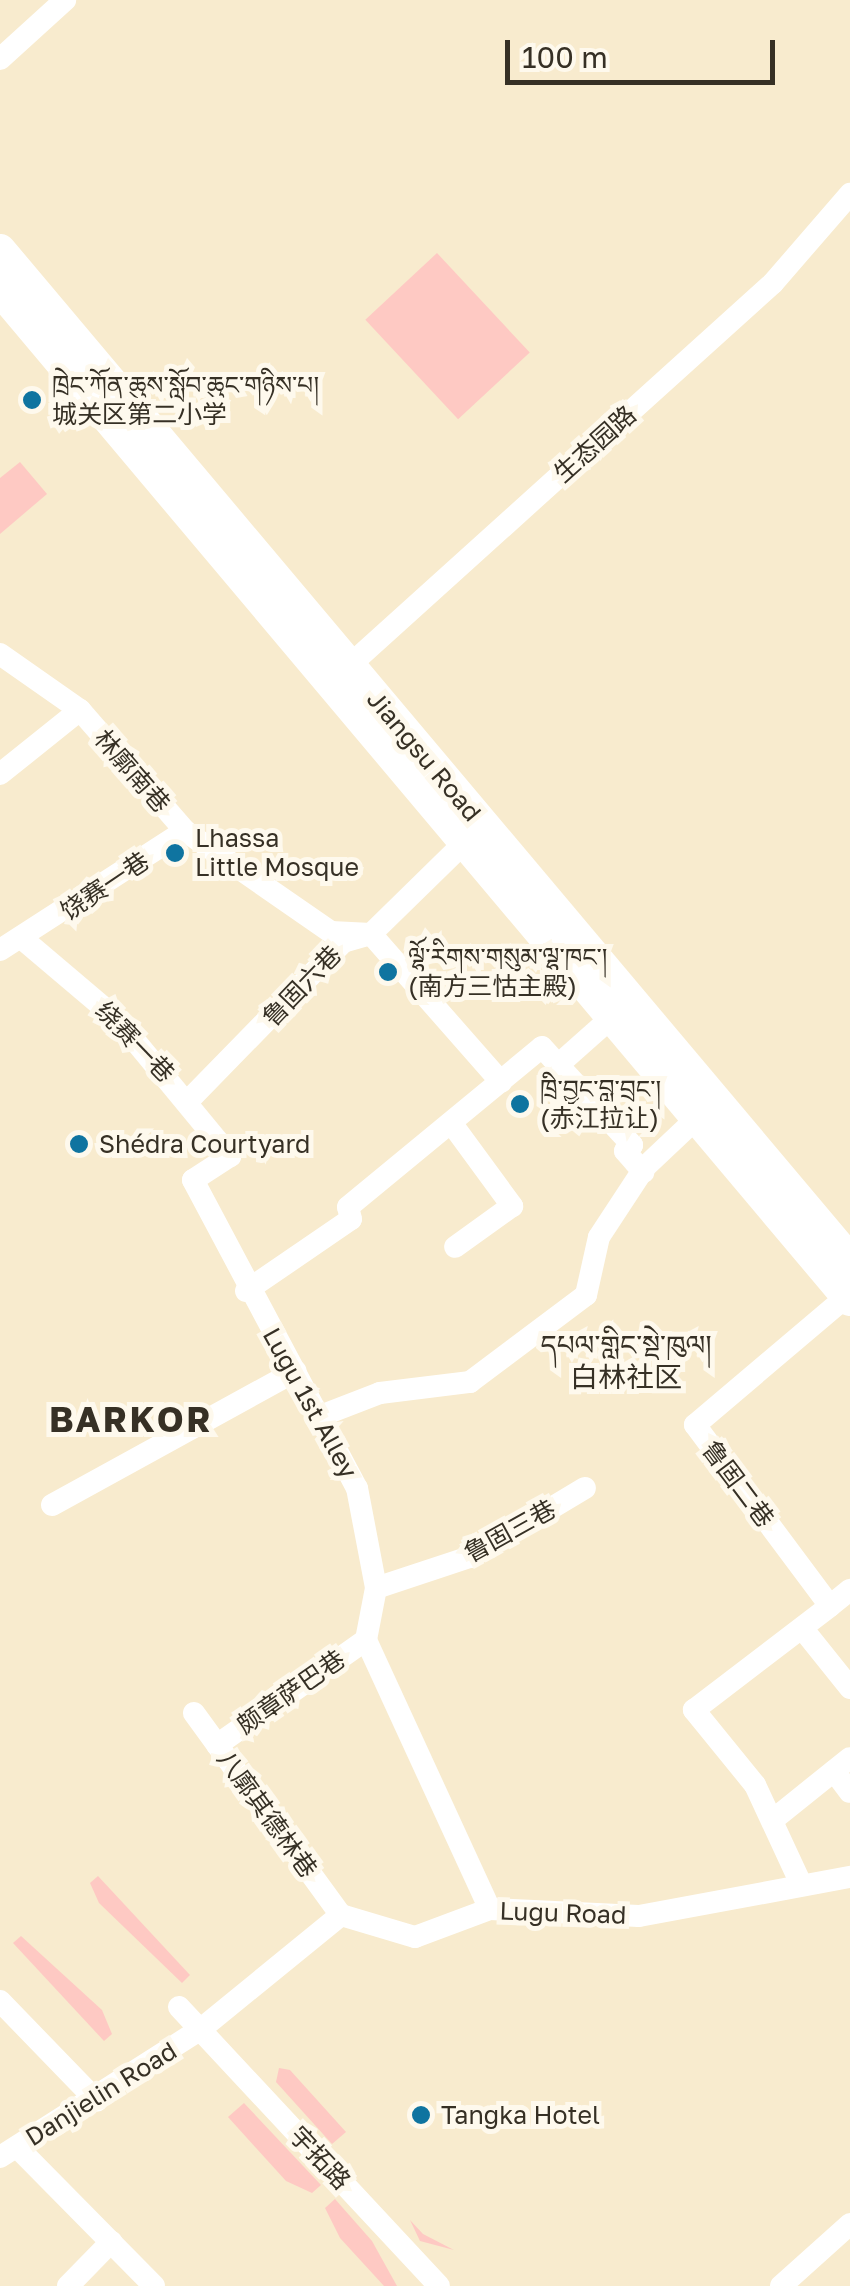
<!DOCTYPE html>
<html>
<head>
<meta charset="utf-8">
<style>
  body { margin:0 }
  #map { position:relative; width:850px; height:2286px; overflow:hidden; background:#f8ebce; font-family:"Golos Text","Noto Sans SC","Noto Serif Tibetan",sans-serif }
  div>[style] { position:absolute }
  .green>* { inset:0; background:#fec9c3; transform-origin:0 0 }
  .minor>* { height:22px; margin:-11px; padding:0 11px; transform-origin:11px; border-radius:11px; background:#fff }
  .highway>* { height:32px; margin:-16px; padding:0 16px; transform-origin:16px; border-radius:16px; background:#fff }
  .dots>* { width:28px; height:28px; translate:-50% -50%; box-sizing:border-box; border:5px solid #fef9ed; border-radius:50% }
  span { translate:-50% -50%; white-space:nowrap; text-align:center; line-height:1.15; -webkit-text-stroke:10px #fef9ed; paint-order:stroke }
  .poi-label { font-size:25px; color:#363025 }
  .left { translate:0 -50%; text-align:left }
  .street-label { font-size:25px; color:#363025 }
  .neighbourhood-label { font-size:28px; color:#363025 }
  .district-label { font-size:35px; color:#363025; font-weight:700; letter-spacing:2.5px }
  .scale { position:absolute; left:505px; top:40px; width:270px; height:45px; box-sizing:border-box; border:5px solid #363025; border-top:0; padding-left:12px; font-size:30px; line-height:35px; white-space:nowrap; color:#363025; -webkit-text-stroke:8px #fef9ed; paint-order:stroke }
</style>
</head>
<body>
<div id="map">
  <div class="green">
    <i style="left:437px;top:253px;width:136px;height:98px;rotate:47deg"></i>
    <i style="clip-path:polygon(20px 462px,47px 494px,0 534px,0 478px)"></i>
    <i style="clip-path:polygon(98px 1876px,190px 1975px,182px 1983px,99px 1903px,90px 1883px)"></i>
    <i style="clip-path:polygon(21px 1936px,102px 2010px,112px 2034px,104px 2041px,13px 1943px)"></i>
    <i style="clip-path:polygon(279px 2068px,290px 2070px,346px 2132px,332px 2144px,276px 2082px)"></i>
    <i style="clip-path:polygon(244px 2103px,321px 2185px,312px 2193px,286px 2181px,228px 2117px)"></i>
    <i style="clip-path:polygon(335px 2199px,372px 2241px,397px 2286px,384px 2286px,340px 2238px,325px 2208px)"></i>
    <i style="clip-path:polygon(410px 2220px,423px 2234px,454px 2250px,420px 2241px)"></i>
  </div>
  <div class="minor">
    <i style="left:0;top:59px;width:88px;rotate:-42.2deg"></i>
    <i style="left:0;top:654px;width:98px;rotate:35deg"></i>
    <i style="left:80px;top:710px;width:160px;rotate:49deg"></i>
    <i style="left:185px;top:831px;width:178px;rotate:34.7deg"></i>
    <i style="left:331px;top:932px;width:40px;rotate:2.9deg"></i>
    <i style="left:371px;top:934px;width:197px;rotate:48.7deg"></i>
    <i style="left:340px;top:674px;width:583px;rotate:-42.08deg"></i>
    <i style="left:773px;top:283px;width:118px;rotate:-49.1deg"></i>
    <i style="left:0;top:774px;width:102px;rotate:-38.7deg"></i>
    <i style="left:25px;top:941px;width:121px;rotate:40.3deg"></i>
    <i style="left:117px;top:1019px;width:178px;rotate:50.5deg"></i>
    <i style="left:230px;top:1156px;width:44px;rotate:147deg"></i>
    <i style="left:193px;top:1180px;width:349px;rotate:62deg"></i>
    <i style="left:357px;top:1488px;width:102px;rotate:79.2deg"></i>
    <i style="left:376px;top:1588px;width:53px;rotate:100.9deg"></i>
    <i style="left:366px;top:1640px;width:296px;rotate:65.3deg"></i>
    <i style="left:0;top:950px;width:220px;rotate:-32.8deg"></i>
    <i style="left:558px;top:1065px;width:109px;rotate:47.2deg"></i>
    <i style="left:632px;top:1145px;width:9px;rotate:139deg"></i>
    <i style="left:625px;top:1151px;width:28px;rotate:49deg"></i>
    <i style="left:190px;top:1099px;width:219px;rotate:-45.7deg"></i>
    <i style="left:343px;top:942px;width:29px;rotate:-16deg"></i>
    <i style="left:371px;top:934px;width:130px;rotate:-44.4deg"></i>
    <i style="left:452px;top:1124px;width:102px;rotate:53.8deg"></i>
    <i style="left:512px;top:1206px;width:70px;rotate:144.3deg"></i>
    <i style="left:246px;top:1291px;width:127px;rotate:-34.4deg"></i>
    <i style="left:351px;top:1219px;width:12px;rotate:-104deg"></i>
    <i style="left:348px;top:1207px;width:251px;rotate:-39.5deg"></i>
    <i style="left:542px;top:1047px;width:24px;rotate:48deg"></i>
    <i style="left:558px;top:1065px;width:72px;rotate:-41.6deg"></i>
    <i style="left:323px;top:1415px;width:61px;rotate:-21.1deg"></i>
    <i style="left:380px;top:1393px;width:91px;rotate:-7deg"></i>
    <i style="left:470px;top:1382px;width:145px;rotate:-36.9deg"></i>
    <i style="left:586px;top:1295px;width:59px;rotate:-77.4deg"></i>
    <i style="left:599px;top:1237px;width:84px;rotate:-56.7deg"></i>
    <i style="left:645px;top:1167px;width:71px;rotate:-43.3deg"></i>
    <i style="left:52px;top:1505px;width:278px;rotate:-28.8deg"></i>
    <i style="left:376px;top:1588px;width:99px;rotate:-18.3deg"></i>
    <i style="left:470px;top:1557px;width:134px;rotate:-31deg"></i>
    <i style="left:830px;top:1606px;width:26px;rotate:-39deg"></i>
    <i style="left:802px;top:1628px;width:77px;rotate:51.3deg"></i>
    <i style="left:194px;top:1713px;width:250px;rotate:54deg"></i>
    <i style="left:217px;top:1745px;width:182px;rotate:-35.2deg"></i>
    <i style="left:834px;top:1771px;width:26px;rotate:53deg"></i>
    <i style="left:774px;top:1819px;width:97px;rotate:-38.8deg"></i>
    <i style="left:801px;top:1884px;width:109px;rotate:-114.9deg"></i>
    <i style="left:755px;top:1785px;width:97px;rotate:-129.1deg"></i>
    <i style="left:694px;top:1710px;width:171px;rotate:-37.4deg"></i>
    <i style="left:830px;top:1606px;width:226px;rotate:-126.7deg"></i>
    <i style="left:695px;top:1425px;width:199px;rotate:-40.3deg"></i>
    <i style="left:341px;top:1915px;width:77px;rotate:16.6deg"></i>
    <i style="left:415px;top:1937px;width:80px;rotate:-20.5deg"></i>
    <i style="left:490px;top:1909px;width:149px;rotate:2.7deg"></i>
    <i style="left:639px;top:1916px;width:215px;rotate:-10.5deg"></i>
    <i style="left:0;top:2001px;width:139px;rotate:45.9deg"></i>
    <i style="left:179px;top:2007px;width:381px;rotate:47deg"></i>
    <i style="left:17px;top:2147px;width:195px;rotate:45.4deg"></i>
    <i style="left:0;top:2157px;width:238px;rotate:-32.5deg"></i>
    <i style="left:201px;top:2029px;width:181px;rotate:-39.2deg"></i>
    <i style="left:68px;top:2286px;width:62px;rotate:-45.7deg"></i>
    <i style="left:781px;top:2286px;width:93px;rotate:-41.9deg"></i>
  </div>
  <div class="highway">
    <i style="left:0;top:250px;width:1320px;rotate:49.92deg"></i>
    <i style="left:0;top:290px;width:1320px;rotate:49.92deg"></i>
  </div>
  <div class="dots">
    <i style="left:32px;top:400px;background:#0f74a0"></i>
    <i style="left:175px;top:853px;background:#0f74a0"></i>
    <i style="left:388px;top:972px;background:#0f74a0"></i>
    <i style="left:520px;top:1104px;background:#0f74a0"></i>
    <i style="left:79px;top:1144px;background:#0f74a0"></i>
    <i style="left:421px;top:2115px;background:#0f74a0"></i>
  </div>
  <div class="poi-label">
    <span class="left" style="left:52px;top:400px">ཁྲེང་ཀོན་ཆུས་སློབ་ཆུང་གཉིས་པ།<br>城关区第二小学</span>
    <span class="left" style="left:195px;top:853px">Lhassa<br>Little Mosque</span>
    <span class="left" style="left:408px;top:972px">ལྷོ་རིགས་གསུམ་ལྷ་ཁང་།<br>(南方三怙主殿)</span>
    <span class="left" style="left:540px;top:1104px">ཁྲི་བྱང་བླ་བྲང་།<br>(赤江拉让)</span>
    <span class="left" style="left:99px;top:1144px">Shédra Courtyard</span>
    <span class="left" style="left:441px;top:2115px">Tangka Hotel</span>
  </div>
  <div class="street-label">
    <span style="left:595px;top:444px;rotate:-42deg">生态园路</span>
    <span style="left:424px;top:756px;rotate:50deg">Jiangsu Road</span>
    <span style="left:132px;top:771px;rotate:49deg">林廓南巷</span>
    <span style="left:105px;top:886px;rotate:-34deg">饶赛一巷</span>
    <span style="left:302px;top:986px;rotate:-46deg">鲁固六巷</span>
    <span style="left:135px;top:1042px;rotate:46deg">绕赛一巷</span>
    <span style="left:310px;top:1403px;rotate:61deg">Lugu 1st Alley</span>
    <span style="left:738px;top:1484px;rotate:53deg">鲁固二巷</span>
    <span style="left:510px;top:1531px;rotate:-29deg">鲁固三巷</span>
    <span style="left:291px;top:1692px;rotate:-35deg">颇章萨巴巷</span>
    <span style="left:267px;top:1814px;rotate:54deg">八廓其德林巷</span>
    <span style="left:563px;top:1913px;rotate:2deg">Lugu Road</span>
    <span style="left:101px;top:2094px;rotate:-32deg">Danjielin Road</span>
    <span style="left:320px;top:2158px;rotate:47deg">宇拓路</span>
  </div>
  <div class="neighbourhood-label">
    <span style="left:626px;top:1361px">དཔལ་གླིང་སྡེ་ཁུལ།<br>白林社区</span>
  </div>
  <div class="district-label">
    <span style="left:131px;top:1419px">BARKOR</span>
  </div>
  <div class="scale">100 m</div>
</div>
</body>
</html>
